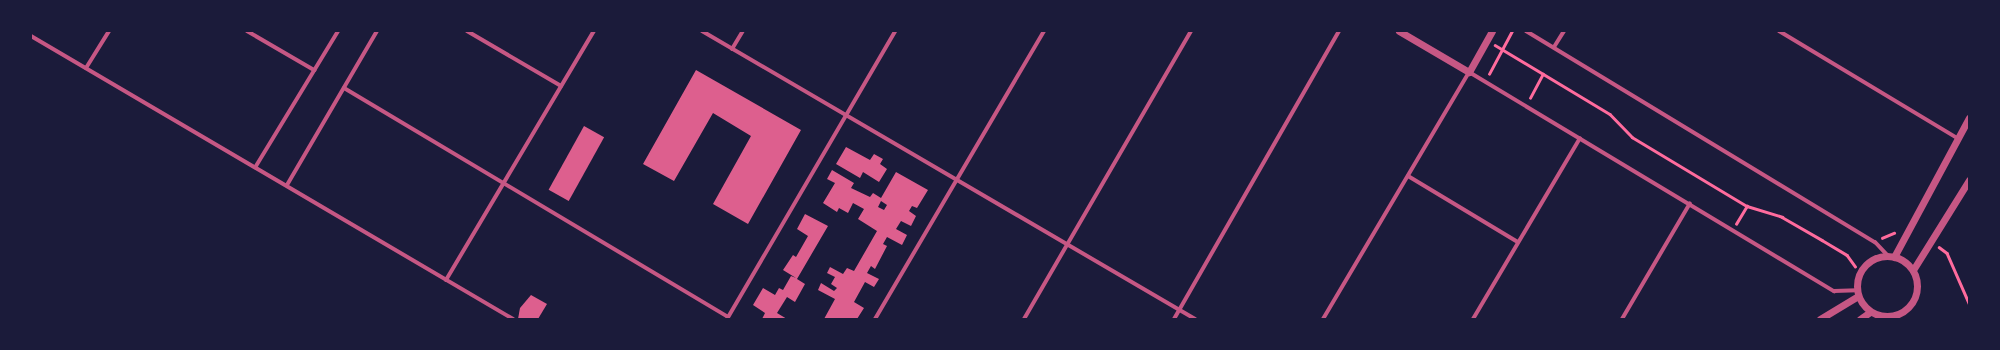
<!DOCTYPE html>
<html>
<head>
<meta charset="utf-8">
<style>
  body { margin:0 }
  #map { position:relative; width:2000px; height:350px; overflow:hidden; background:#1b1b3a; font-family:"PT Sans",sans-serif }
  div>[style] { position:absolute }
  .building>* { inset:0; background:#dd5f8e; transform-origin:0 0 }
  .path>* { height:2.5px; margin:-1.25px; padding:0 1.25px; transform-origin:1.25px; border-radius:1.25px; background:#ff6b9d }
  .minor>* { height:4px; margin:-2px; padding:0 2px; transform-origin:2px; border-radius:2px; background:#c65784 }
  .tertiary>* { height:7px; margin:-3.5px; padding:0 3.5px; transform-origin:3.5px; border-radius:3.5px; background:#c65784 }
  .tertiary>.ring { margin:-3.5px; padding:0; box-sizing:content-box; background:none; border:7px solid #c65784; border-radius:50% }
  span { translate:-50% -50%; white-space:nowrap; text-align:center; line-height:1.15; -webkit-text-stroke:3.5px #1b1b3a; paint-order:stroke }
  .frame { position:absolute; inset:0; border:32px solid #1b1b3a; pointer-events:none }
</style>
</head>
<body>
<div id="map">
  <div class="building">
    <i style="clip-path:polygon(696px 70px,801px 130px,748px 224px,713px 204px,751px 136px,713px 113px,674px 181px,643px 164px)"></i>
    <i style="left:584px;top:126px;width:23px;height:73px;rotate:29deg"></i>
    <i style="clip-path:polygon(846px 147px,870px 160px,874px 154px,883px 159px,880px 164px,887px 169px,879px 182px,863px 172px,860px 178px,836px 164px)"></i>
    <i style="clip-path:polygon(evenodd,832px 170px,854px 183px,851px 188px,870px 197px,873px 193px,881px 198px,896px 172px,928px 190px,917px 208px,912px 206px,909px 211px,916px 216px,911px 226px,901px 221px,896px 229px,907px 235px,902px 245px,887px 237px,883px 244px,887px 246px,875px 269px,871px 266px,867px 273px,879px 279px,874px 287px,865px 282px,854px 302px,864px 308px,857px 319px,824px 319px,835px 299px,818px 290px,821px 283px,834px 291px,837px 288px,831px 284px,835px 277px,827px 273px,830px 267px,843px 274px,847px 268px,854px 271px,877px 231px,858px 219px,864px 209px,853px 203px,848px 213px,839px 208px,837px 212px,823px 203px,835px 183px,827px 179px,832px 170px,881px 201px,887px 205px,884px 210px,878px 207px,881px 201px)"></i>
    <i style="clip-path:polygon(805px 214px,828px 226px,797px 279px,805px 284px,795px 302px,787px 297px,777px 313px,787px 319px,762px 319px,765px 313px,753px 305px,763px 288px,775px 295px,779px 288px,783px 290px,791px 276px,796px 278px,783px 270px,793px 255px,796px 257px,808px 236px,797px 229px)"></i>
    <i style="clip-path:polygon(531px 295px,547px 304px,538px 319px,518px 319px,520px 308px)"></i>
  </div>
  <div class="path">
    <i style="left:1495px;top:45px;width:134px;rotate:31deg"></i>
    <i style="left:1610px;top:114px;width:32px;rotate:46deg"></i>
    <i style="left:1632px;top:137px;width:134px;rotate:31deg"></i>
    <i style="left:1747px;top:206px;width:37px;rotate:17deg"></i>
    <i style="left:1782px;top:217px;width:46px;rotate:29.9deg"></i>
    <i style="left:1822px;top:240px;width:29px;rotate:31deg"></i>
    <i style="left:1847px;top:255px;width:14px;rotate:54deg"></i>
    <i style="left:1489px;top:74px;width:49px;rotate:-61.9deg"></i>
    <i style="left:1530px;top:98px;width:27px;rotate:-62deg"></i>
    <i style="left:1736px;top:224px;width:21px;rotate:-59deg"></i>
    <i style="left:1882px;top:238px;width:13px;rotate:-23deg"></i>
    <i style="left:1939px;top:247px;width:10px;rotate:37deg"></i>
    <i style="left:1947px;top:253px;width:55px;rotate:66.3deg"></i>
  </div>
  <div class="minor">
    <i style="left:247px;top:31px;width:78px;rotate:30.2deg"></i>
    <i style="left:467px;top:31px;width:109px;rotate:30.3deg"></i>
    <i style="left:702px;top:31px;width:571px;rotate:30.29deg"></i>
    <i style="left:1526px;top:31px;width:408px;rotate:31.2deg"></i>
    <i style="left:1875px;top:242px;width:19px;rotate:47deg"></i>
    <i style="left:1779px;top:31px;width:208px;rotate:31deg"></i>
    <i style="left:31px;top:36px;width:559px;rotate:30.42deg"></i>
    <i style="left:1554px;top:47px;width:19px;rotate:-58deg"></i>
    <i style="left:732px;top:49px;width:21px;rotate:-59deg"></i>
    <i style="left:86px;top:68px;width:44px;rotate:-58.1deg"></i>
    <i style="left:344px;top:88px;width:447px;rotate:30.8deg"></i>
    <i style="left:256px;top:166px;width:158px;rotate:-58.7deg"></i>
    <i style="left:1408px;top:176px;width:128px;rotate:31deg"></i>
    <i style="left:287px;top:185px;width:178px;rotate:-59.7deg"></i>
    <i style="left:446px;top:280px;width:290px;rotate:-59.3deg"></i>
    <i style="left:727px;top:319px;width:333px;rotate:-59.7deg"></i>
    <i style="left:875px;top:319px;width:334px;rotate:-59.6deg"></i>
    <i style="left:1024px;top:319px;width:333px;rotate:-59.9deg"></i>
    <i style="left:1174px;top:319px;width:332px;rotate:-60.2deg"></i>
    <i style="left:1323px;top:319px;width:287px;rotate:-59.4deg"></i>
    <i style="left:1469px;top:72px;width:426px;rotate:31deg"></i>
    <i style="left:1834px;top:291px;width:23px;rotate:-2deg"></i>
    <i style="left:1473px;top:319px;width:210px;rotate:-59.4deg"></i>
    <i style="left:1622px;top:319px;width:134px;rotate:-59.6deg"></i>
  </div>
  <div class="tertiary">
    <i style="left:1399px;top:31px;width:81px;rotate:30.4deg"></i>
    <i style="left:1469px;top:72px;width:47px;rotate:-60.7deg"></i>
    <i class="ring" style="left:1857px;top:256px;width:53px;height:53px"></i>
    <i style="left:1894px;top:257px;width:158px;rotate:-61.7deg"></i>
    <i style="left:1913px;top:270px;width:106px;rotate:-58.1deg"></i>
    <i style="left:1820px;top:319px;width:44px;rotate:-31.2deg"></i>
    <i style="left:1860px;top:319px;width:12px;rotate:-35deg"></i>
  </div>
  <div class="frame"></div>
</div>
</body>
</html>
